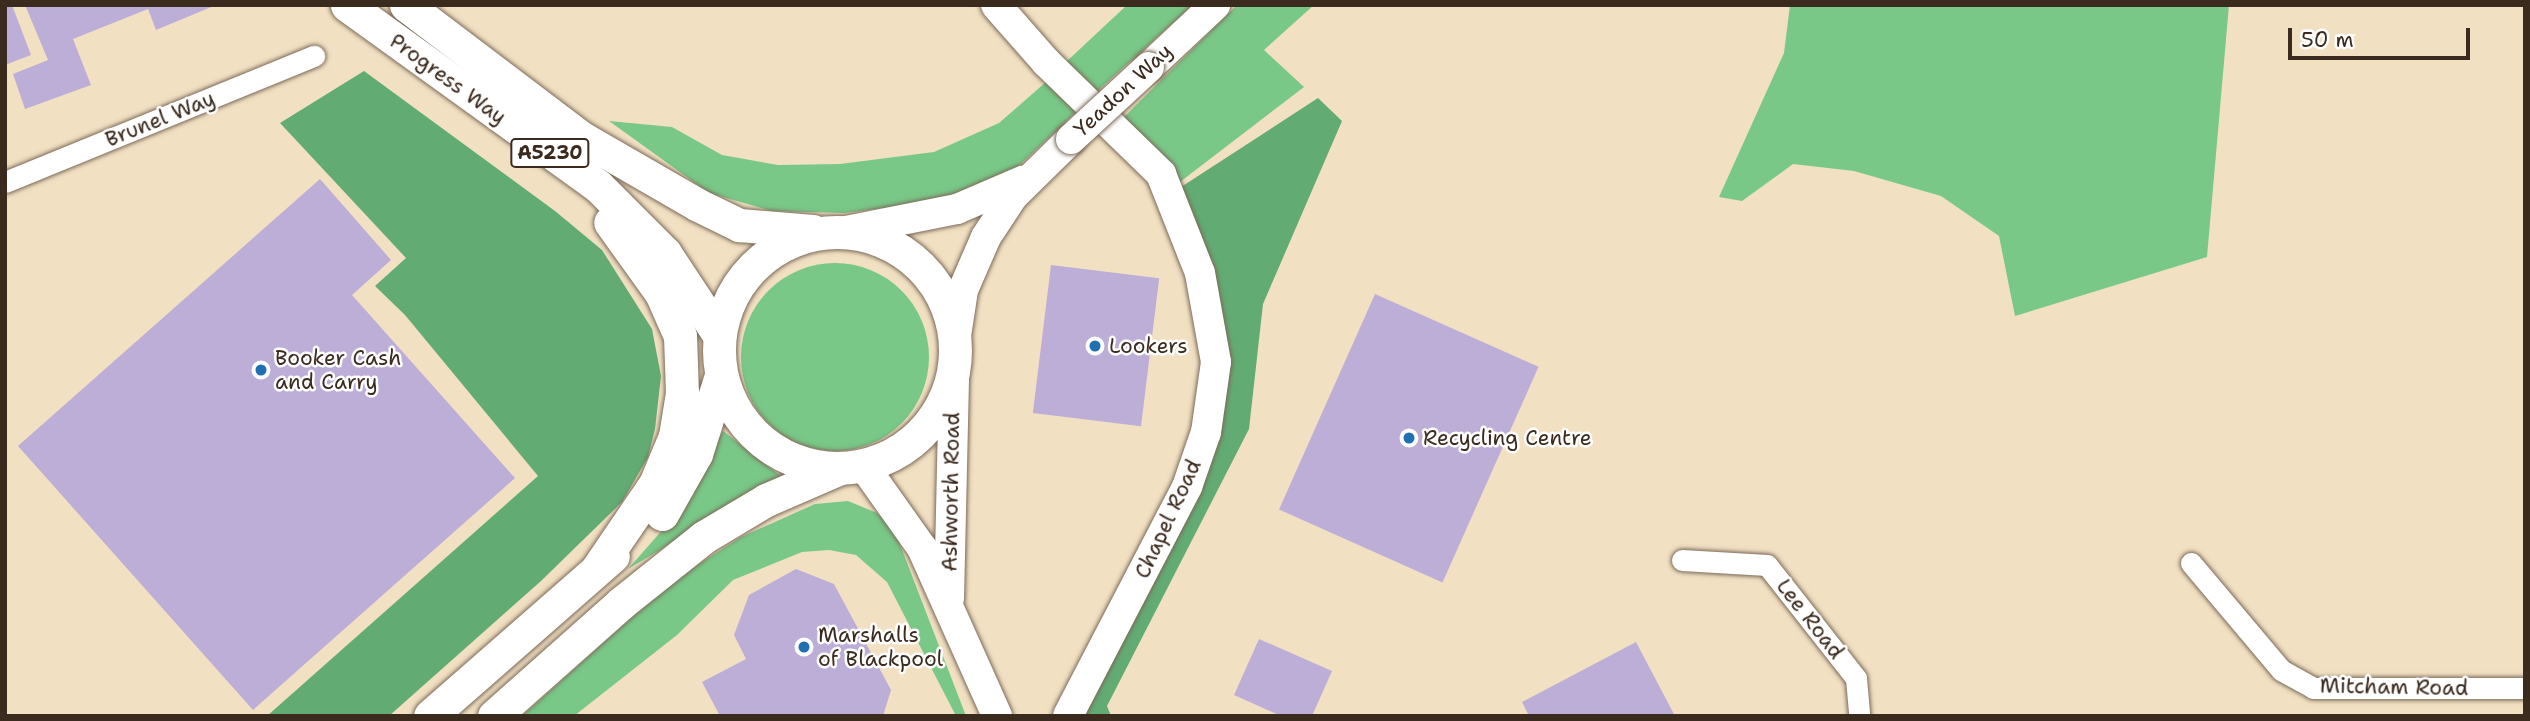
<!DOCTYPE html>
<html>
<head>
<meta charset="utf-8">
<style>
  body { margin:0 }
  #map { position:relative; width:2530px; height:721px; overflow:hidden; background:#f2e0c3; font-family:"Shantell Sans",sans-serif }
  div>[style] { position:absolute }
  .green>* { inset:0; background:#79c888 }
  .round { border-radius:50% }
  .forest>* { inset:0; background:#62ac74 }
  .building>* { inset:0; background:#bcaed7; transform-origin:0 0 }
  .roads { filter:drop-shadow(0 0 2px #7b6a58) drop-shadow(0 0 2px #7b6a58) }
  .street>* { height:21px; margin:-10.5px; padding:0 10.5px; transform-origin:10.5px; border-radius:10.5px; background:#fff }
  .secondary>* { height:30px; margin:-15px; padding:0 15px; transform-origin:15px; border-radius:15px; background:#fff }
  .primary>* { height:33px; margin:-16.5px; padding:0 16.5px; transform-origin:16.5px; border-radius:16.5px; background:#fff }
  .primary>.ring { margin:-16.5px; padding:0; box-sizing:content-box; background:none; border:33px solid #fff; border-radius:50% }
  .bridges { filter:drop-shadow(0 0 2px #7b6a58) drop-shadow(0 0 2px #7b6a58) }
  .secondary-bridge>* { height:30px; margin:-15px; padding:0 15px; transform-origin:15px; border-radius:15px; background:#fff }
  .dots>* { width:19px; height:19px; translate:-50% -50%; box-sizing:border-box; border:4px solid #fff; border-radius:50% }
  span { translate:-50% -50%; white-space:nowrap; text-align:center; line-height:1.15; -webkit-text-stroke:5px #fff; paint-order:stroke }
  .shield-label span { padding:2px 5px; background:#fff; border:2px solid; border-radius:5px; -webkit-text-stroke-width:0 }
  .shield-label { font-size:19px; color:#3b2a1e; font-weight:700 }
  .street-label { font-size:21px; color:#3b2a1e }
  .poi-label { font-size:21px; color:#3b2a1e }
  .left { translate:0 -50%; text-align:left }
  .frame { position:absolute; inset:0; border:7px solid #3b2a1e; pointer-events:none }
  .scale { position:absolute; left:2288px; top:28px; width:182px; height:32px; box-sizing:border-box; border:4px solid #3b2a1e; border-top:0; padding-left:9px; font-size:21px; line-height:24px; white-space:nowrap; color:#3b2a1e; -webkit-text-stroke:5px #fff; paint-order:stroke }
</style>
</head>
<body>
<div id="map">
  <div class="green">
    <i style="clip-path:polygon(1127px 5px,1193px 5px,1096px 92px,1066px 62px)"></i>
    <i style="clip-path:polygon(1237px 5px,1314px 5px,1264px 50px,1304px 87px,1176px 185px,1122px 119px)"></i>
    <i style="clip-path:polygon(1790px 5px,2229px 5px,2207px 257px,2015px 316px,1999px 236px,1941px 196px,1854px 171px,1793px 164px,1742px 201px,1719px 197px,1784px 53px)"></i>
    <i style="clip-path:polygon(1047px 81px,1078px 110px,1009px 175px,941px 201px,844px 213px,772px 211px,709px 193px,609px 121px,672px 127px,722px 155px,778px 165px,840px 164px,934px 152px,999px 123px)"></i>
    <i class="round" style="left:741px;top:263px;width:188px;height:188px"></i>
    <i style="clip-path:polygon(723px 431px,782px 477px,628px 569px,672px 519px)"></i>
    <i style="clip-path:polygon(848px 501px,877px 513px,894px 529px,966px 716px,956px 716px,887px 582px,856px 555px,829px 550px,802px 552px,733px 580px,677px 635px,574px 716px,522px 716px,663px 589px,702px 562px,741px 537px,815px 504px)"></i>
  </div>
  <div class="forest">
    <i style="clip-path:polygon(364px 71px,555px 211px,602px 250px,652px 329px,661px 376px,655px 429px,648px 457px,622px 502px,541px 581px,389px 716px,267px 716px,538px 476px,405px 315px,375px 286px,406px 258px,280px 123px)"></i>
    <i style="clip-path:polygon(1318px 98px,1342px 121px,1263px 304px,1249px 429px,1107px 706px,1111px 716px,1078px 716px,1219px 401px,1178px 189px)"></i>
  </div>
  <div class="building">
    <i style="clip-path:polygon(5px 5px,12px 5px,31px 55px,5px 65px)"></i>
    <i style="clip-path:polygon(25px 5px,216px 5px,156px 30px,148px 9px,73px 39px,91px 85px,25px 109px,13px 74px,48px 60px)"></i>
    <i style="clip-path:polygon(320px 179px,391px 260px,352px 295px,515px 478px,253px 710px,18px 446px)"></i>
    <i style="left:1051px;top:265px;width:109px;height:149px;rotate:7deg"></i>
    <i style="left:1375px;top:294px;width:179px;height:236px;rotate:24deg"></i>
    <i style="clip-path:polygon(796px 569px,834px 584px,891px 690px,883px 716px,720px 716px,702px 682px,746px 659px,734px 635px,749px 595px)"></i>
    <i style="clip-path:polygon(1259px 639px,1332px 671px,1312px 716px,1281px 716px,1234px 695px)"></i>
    <i style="clip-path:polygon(1636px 642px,1675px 716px,1529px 716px,1522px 702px)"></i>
  </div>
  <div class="roads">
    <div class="street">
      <i style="left:5px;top:182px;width:334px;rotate:-22.2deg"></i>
      <i style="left:1682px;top:560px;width:85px;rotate:3.4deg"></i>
      <i style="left:1767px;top:565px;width:144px;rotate:51.8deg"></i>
      <i style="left:1856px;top:678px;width:38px;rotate:85deg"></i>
      <i style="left:2191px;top:563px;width:140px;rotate:49.9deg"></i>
      <i style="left:2281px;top:670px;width:37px;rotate:29deg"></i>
      <i style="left:2313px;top:688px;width:212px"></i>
    </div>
    <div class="secondary">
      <i style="left:996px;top:5px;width:76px;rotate:48.7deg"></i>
      <i style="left:1046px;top:62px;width:161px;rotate:44.2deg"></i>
      <i style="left:1161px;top:174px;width:106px;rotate:68.5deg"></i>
      <i style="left:1200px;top:273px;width:90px;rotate:79.8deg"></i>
      <i style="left:1216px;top:362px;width:71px;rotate:98.1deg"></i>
      <i style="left:1206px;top:432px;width:58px;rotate:109.1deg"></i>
      <i style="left:1187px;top:487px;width:258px;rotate:117.5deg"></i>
      <i style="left:1149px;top:67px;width:91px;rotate:-43.2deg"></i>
      <i style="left:846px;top:231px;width:113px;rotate:-11.2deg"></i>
      <i style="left:957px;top:209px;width:71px;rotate:-23.3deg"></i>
      <i style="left:956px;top:336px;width:47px;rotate:-81.3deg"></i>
      <i style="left:963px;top:290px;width:58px;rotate:-66.5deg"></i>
      <i style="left:986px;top:237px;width:49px;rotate:-56.6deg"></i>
      <i style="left:1013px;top:196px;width:81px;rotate:-44.5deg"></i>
      <i style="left:863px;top:465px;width:102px;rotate:54.6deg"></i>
      <i style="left:922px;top:548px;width:184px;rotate:65.9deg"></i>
      <i style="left:949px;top:599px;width:224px;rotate:-88.7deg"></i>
    </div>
    <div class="primary">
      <i style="left:347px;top:5px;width:309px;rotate:35.8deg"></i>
      <i style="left:598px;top:186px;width:95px;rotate:45deg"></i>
      <i style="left:665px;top:253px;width:98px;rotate:56.6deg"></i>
      <i style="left:406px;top:5px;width:221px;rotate:37.1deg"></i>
      <i style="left:582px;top:138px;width:134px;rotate:30deg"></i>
      <i style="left:698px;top:205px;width:46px;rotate:26deg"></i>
      <i style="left:739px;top:225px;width:74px;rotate:4.6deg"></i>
      <i class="ring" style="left:719px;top:232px;width:203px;height:203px"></i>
      <i style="left:662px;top:514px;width:69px;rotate:-60.5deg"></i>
      <i style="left:696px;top:454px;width:83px;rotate:-72.4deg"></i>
      <i style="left:597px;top:569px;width:103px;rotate:-55.7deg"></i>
      <i style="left:655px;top:484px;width:52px;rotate:-67.4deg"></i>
      <i style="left:675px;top:436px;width:44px;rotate:-80.8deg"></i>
      <i style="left:682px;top:393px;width:57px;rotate:-92deg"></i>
      <i style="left:680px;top:336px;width:47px;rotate:-113.8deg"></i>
      <i style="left:661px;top:293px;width:87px;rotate:-125.7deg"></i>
      <i style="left:430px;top:716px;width:243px;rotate:-41.2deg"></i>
      <i style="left:494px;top:716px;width:169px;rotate:-41.6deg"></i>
      <i style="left:620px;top:604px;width:107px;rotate:-38.6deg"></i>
      <i style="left:704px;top:537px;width:72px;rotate:-30.8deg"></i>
      <i style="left:766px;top:500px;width:78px;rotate:-23.3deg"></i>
    </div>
  </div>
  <div class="bridges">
    <div class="secondary-bridge">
      <i style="left:1071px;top:139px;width:106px;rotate:-42.7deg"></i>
    </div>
  </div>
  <div class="dots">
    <i style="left:1095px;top:346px;background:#1f6fb2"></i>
    <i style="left:261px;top:370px;background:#1f6fb2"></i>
    <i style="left:1409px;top:438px;background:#1f6fb2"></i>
    <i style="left:804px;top:647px;background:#1f6fb2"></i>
  </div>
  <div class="shield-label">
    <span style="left:550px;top:153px">A5230</span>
  </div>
  <div class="street-label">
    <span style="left:448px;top:79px;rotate:36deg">Progress Way</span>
    <span style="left:1123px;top:90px;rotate:-43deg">Yeadon Way</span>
    <span style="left:160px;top:119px;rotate:-22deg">Brunel Way</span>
    <span style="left:951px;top:492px;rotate:-89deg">Ashworth Road</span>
    <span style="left:1168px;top:519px;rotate:-65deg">Chapel Road</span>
    <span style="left:1810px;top:619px;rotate:52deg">Lee Road</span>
    <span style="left:2394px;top:687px;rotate:1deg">Mitcham Road</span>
  </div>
  <div class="poi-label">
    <span class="left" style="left:1109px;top:346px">Lookers</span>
    <span class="left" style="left:275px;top:370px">Booker Cash<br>and Carry</span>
    <span class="left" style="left:1423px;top:438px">Recycling Centre</span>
    <span class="left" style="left:818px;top:647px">Marshalls<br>of Blackpool</span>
  </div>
  <div class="frame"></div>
  <div class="scale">50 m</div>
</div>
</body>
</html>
